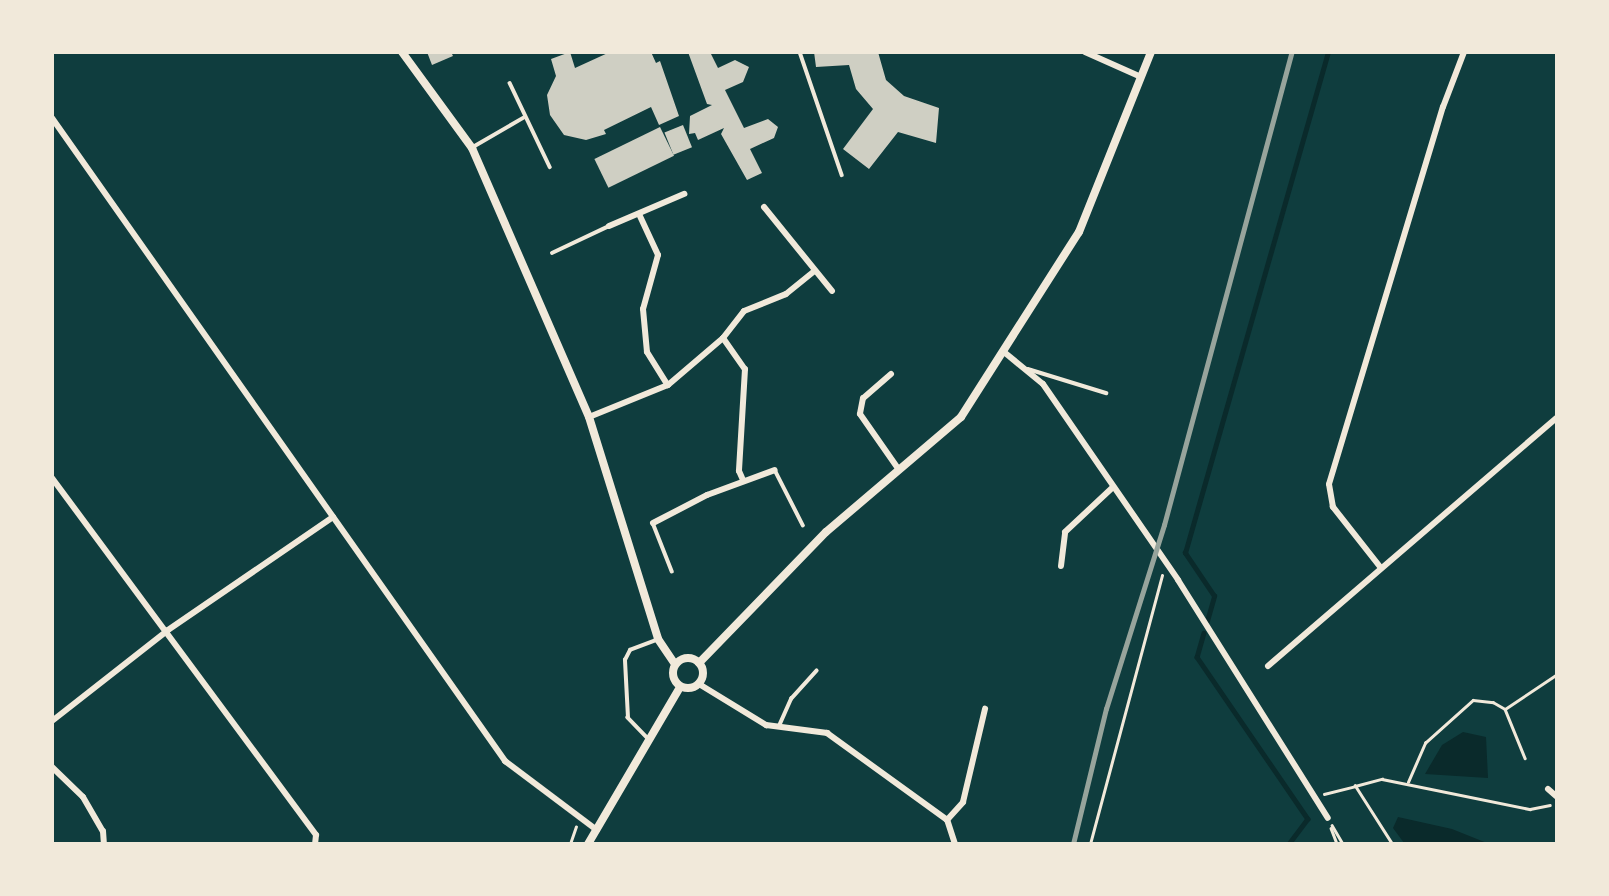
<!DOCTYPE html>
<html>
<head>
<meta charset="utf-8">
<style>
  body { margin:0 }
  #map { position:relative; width:1609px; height:896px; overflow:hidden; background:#0f3d3e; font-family:"Exo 2",sans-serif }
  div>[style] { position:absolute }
  .water>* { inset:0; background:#0a2a2b }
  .stream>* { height:4.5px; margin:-2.25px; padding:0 2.25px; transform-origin:2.25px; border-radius:2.25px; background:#0a2a2b }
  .building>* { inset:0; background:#cfcfc3; transform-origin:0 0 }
  .path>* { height:2.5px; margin:-1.25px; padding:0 1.25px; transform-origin:1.25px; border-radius:1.25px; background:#f1e9da }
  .service>* { height:3.5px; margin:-1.75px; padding:0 1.75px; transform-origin:1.75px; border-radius:1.75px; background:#f1e9da }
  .minor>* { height:6px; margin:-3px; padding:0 3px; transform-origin:3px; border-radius:3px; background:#f1e9da }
  .tertiary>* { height:8px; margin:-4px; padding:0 4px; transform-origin:4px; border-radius:4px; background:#f1e9da }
  .tertiary>.ring { margin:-4px; padding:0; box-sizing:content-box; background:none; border:8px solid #f1e9da; border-radius:50% }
  .rail>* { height:4.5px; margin:-2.25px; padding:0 2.25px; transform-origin:2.25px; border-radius:2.25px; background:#97a49c }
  span { translate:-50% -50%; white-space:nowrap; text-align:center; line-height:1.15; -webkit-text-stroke:6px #f1e9da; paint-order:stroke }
  .frame { position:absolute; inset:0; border:54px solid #f1e9da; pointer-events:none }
</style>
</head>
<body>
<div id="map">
  <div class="water">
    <i style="clip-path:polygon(1463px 732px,1486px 737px,1488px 778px,1425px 774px,1442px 745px)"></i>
    <i style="clip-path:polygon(1398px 817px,1452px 829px,1487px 843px,1404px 843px,1393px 828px)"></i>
  </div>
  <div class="stream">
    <i style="left:1207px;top:621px;width:26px;rotate:-74deg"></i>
    <i style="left:1214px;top:596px;width:52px;rotate:-124deg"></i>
    <i style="left:1185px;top:553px;width:521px;rotate:-74.07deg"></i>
    <i style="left:1204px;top:633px;width:25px;rotate:106deg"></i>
    <i style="left:1197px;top:657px;width:196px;rotate:55.6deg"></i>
    <i style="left:1308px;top:819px;width:31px;rotate:127deg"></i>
  </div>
  <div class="building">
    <i style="clip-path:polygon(427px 52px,451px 52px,453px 56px,432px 65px)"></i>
    <i style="clip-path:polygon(570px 52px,575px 68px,610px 52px,651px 52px,656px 63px,660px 61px,679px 116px,659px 125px,651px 107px,604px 130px,606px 134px,586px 140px,564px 135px,550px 115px,547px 95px,556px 76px,551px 59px)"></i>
    <i style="clip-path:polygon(688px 52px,710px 52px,718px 68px,735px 60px,749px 67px,743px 82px,725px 90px,744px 128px,768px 119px,778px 127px,774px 138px,750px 149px,762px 173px,747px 180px,721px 134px,724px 128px,698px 140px,695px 133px,689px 134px,690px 116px,712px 105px,707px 104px)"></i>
    <i style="clip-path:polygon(814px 52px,878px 52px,886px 80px,904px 96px,939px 108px,936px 143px,898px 132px,869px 169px,843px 149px,873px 109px,856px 89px,849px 65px,816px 67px)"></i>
    <i style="left:683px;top:125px;width:24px;height:20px;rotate:68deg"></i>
    <i style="left:660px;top:127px;width:32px;height:73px;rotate:64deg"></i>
  </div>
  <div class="path">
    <i style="left:1505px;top:709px;width:61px;rotate:-33.7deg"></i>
    <i style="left:1408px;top:782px;width:43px;rotate:-66.4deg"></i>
    <i style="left:1425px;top:743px;width:64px;rotate:-41.9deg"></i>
    <i style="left:1473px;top:700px;width:20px;rotate:6deg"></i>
    <i style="left:1493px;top:702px;width:14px;rotate:30deg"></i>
    <i style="left:1505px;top:709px;width:53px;rotate:67.8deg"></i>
    <i style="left:1324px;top:794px;width:32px;rotate:-14deg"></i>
    <i style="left:1332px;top:825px;width:22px;rotate:60deg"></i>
    <i style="left:1331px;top:828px;width:17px;rotate:69deg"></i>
    <i style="left:570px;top:844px;width:18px;rotate:-71deg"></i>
    <i style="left:1090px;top:844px;width:278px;rotate:-75deg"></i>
    <i style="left:1392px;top:844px;width:69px;rotate:-122.5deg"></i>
    <i style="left:1355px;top:786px;width:28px;rotate:-15deg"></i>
    <i style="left:1382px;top:779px;width:151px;rotate:11.5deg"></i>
    <i style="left:1530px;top:809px;width:20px;rotate:-11deg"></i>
  </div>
  <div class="service">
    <i style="left:800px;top:52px;width:130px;rotate:71.1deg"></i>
    <i style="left:510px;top:83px;width:93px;rotate:64.5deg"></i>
    <i style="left:473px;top:147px;width:58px;rotate:-30.1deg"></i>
    <i style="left:552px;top:253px;width:63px;rotate:-25.3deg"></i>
    <i style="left:1028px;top:369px;width:82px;rotate:17.1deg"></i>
    <i style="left:775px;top:470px;width:62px;rotate:63deg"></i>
    <i style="left:653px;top:523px;width:52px;rotate:68.4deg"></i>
    <i style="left:779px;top:726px;width:30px;rotate:-66deg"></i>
    <i style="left:791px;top:699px;width:38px;rotate:-48deg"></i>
    <i style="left:647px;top:738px;width:28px;rotate:-134deg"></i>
    <i style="left:628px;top:718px;width:58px;rotate:-93deg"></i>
    <i style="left:625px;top:660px;width:11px;rotate:-63deg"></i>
    <i style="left:630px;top:650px;width:28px;rotate:-21deg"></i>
  </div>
  <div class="minor">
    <i style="left:1085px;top:52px;width:59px;rotate:24deg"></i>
    <i style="left:52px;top:118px;width:787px;rotate:54.83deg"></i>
    <i style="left:505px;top:761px;width:115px;rotate:36.9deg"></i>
    <i style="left:764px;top:207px;width:108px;rotate:51deg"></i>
    <i style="left:639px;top:214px;width:45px;rotate:65.1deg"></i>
    <i style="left:658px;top:255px;width:56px;rotate:105.5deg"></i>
    <i style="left:643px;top:309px;width:43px;rotate:84.7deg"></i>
    <i style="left:647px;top:352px;width:39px;rotate:58deg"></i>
    <i style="left:609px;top:226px;width:82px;rotate:-23.1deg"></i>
    <i style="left:723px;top:338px;width:38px;rotate:55deg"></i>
    <i style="left:745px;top:369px;width:102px;rotate:93.4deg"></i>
    <i style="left:739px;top:471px;width:10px;rotate:66deg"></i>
    <i style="left:1004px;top:352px;width:50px;rotate:39.4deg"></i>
    <i style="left:1043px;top:384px;width:238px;rotate:55.4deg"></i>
    <i style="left:1178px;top:580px;width:281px;rotate:57.8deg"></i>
    <i style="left:891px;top:374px;width:37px;rotate:139deg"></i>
    <i style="left:863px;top:398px;width:16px;rotate:101deg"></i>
    <i style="left:860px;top:414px;width:68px;rotate:55.1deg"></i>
    <i style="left:589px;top:417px;width:85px;rotate:-22.1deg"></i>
    <i style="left:668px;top:385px;width:72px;rotate:-40.5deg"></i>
    <i style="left:723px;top:338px;width:34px;rotate:-52deg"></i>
    <i style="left:744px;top:311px;width:45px;rotate:-22deg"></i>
    <i style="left:786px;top:294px;width:35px;rotate:-39deg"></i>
    <i style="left:52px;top:478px;width:444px;rotate:53.5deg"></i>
    <i style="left:316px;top:835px;width:9px;rotate:96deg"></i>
    <i style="left:653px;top:523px;width:61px;rotate:-27.4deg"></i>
    <i style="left:707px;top:495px;width:72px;rotate:-20.2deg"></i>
    <i style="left:1061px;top:566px;width:34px;rotate:-83deg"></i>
    <i style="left:1065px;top:532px;width:64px;rotate:-43.1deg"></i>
    <i style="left:1381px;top:568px;width:78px;rotate:-128.2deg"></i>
    <i style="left:1333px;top:507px;width:23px;rotate:-100deg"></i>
    <i style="left:1329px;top:484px;width:394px;rotate:-73.2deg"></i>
    <i style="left:1443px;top:107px;width:59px;rotate:-69.1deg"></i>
    <i style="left:1268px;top:666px;width:380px;rotate:-40.7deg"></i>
    <i style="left:699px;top:684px;width:79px;rotate:31.5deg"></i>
    <i style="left:766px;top:725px;width:62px;rotate:7.5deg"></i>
    <i style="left:827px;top:733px;width:148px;rotate:35.9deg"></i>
    <i style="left:52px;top:721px;width:147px;rotate:-38.1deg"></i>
    <i style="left:168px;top:630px;width:200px;rotate:-34.4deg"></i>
    <i style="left:52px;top:767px;width:43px;rotate:44.1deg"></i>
    <i style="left:83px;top:797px;width:39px;rotate:60deg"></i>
    <i style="left:103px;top:831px;width:13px;rotate:86deg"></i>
    <i style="left:1548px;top:789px;width:11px;rotate:41deg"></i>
    <i style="left:955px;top:844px;width:25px;rotate:-108deg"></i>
    <i style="left:947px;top:820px;width:24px;rotate:-48deg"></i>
    <i style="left:963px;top:802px;width:96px;rotate:-76.7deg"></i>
  </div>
  <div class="tertiary">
    <i style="left:402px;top:52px;width:119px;rotate:53.9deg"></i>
    <i style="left:472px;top:148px;width:293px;rotate:66.5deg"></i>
    <i style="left:589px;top:417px;width:232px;rotate:72.7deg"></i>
    <i style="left:658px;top:639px;width:30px;rotate:56deg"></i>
    <i class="ring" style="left:673px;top:658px;width:22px;height:22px"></i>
    <i style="left:699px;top:663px;width:182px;rotate:-45.9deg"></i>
    <i style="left:826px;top:532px;width:177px;rotate:-40.4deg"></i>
    <i style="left:961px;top:417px;width:219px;rotate:-57.5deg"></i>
    <i style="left:1079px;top:232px;width:194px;rotate:-68.2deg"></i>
    <i style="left:588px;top:844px;width:182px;rotate:-59.6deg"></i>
  </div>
  <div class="rail">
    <i style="left:1073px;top:844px;width:139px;rotate:-76.3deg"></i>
    <i style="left:1106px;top:709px;width:193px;rotate:-72.5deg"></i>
    <i style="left:1164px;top:525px;width:490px;rotate:-74.9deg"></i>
  </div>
  <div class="frame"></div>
</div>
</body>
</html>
